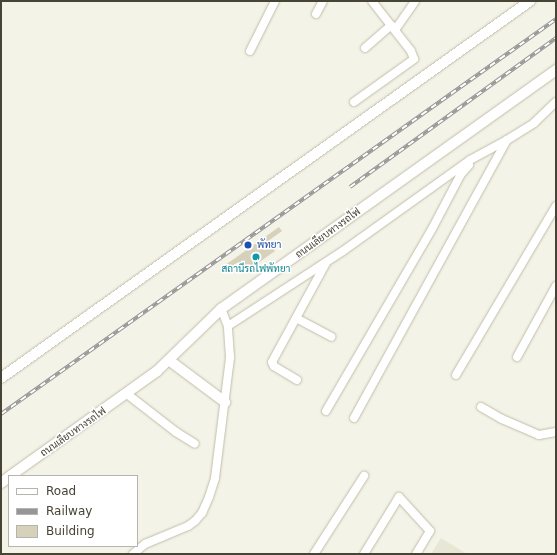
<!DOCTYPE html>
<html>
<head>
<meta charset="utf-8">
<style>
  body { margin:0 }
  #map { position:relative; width:557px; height:555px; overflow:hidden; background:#f4f3e7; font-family:"DejaVu Sans",Sarabun,sans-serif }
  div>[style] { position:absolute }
  .residential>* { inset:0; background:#e8e6d4 }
  .building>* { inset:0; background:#d6d1bb }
  .roads { filter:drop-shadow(0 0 1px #c0bda9) drop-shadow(0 0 1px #c0bda9) }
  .minor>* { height:8px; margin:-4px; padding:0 4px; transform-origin:4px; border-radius:4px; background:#fff }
  .tertiary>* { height:10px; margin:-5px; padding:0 5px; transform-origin:5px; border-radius:5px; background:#fff }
  .rail>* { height:3.5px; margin-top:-1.75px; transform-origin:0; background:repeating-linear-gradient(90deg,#fff 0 6px,#969696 0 12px); box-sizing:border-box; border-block:1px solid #969696 }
  .dots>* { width:11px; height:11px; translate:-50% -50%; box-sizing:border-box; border:2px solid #fff; border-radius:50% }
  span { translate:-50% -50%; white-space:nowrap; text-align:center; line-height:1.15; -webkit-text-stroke:3px #fff; paint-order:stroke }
  .street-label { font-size:10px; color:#474435 }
  .transit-label { font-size:10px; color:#164399 }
  .left { translate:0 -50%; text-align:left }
  .culture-label { font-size:10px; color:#0d838f }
  .frame { position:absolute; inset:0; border:2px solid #474435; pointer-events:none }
  .legend { position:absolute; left:8px; top:475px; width:130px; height:72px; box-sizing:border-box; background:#fff; border:1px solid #b5b4ae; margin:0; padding:5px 7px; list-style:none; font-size:12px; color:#474435 }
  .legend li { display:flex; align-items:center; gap:8px; height:20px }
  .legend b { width:20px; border:1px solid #b5b4ae }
</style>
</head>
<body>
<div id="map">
  <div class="residential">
    <i style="clip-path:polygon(441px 538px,467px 554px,431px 554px)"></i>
  </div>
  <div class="building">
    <i style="clip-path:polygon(279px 227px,282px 231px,268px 241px,275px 251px,245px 272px,238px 262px,224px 272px,221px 268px)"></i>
  </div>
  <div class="roads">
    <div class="minor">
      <i style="left:316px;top:14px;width:15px;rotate:-62deg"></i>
      <i style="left:395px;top:30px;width:35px;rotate:-55deg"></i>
      <i style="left:365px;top:48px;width:35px;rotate:-41deg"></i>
      <i style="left:250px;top:51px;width:56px;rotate:-63.4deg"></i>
      <i style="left:354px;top:102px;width:74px;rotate:-35.6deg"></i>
      <i style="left:414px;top:59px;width:9px;rotate:-111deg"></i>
      <i style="left:411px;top:51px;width:63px;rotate:-128deg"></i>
      <i style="left:296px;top:318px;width:40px;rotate:28deg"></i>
      <i style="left:228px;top:326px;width:137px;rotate:-33.1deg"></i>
      <i style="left:343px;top:251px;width:156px;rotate:-35.6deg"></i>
      <i style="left:470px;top:160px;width:42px;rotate:-28.4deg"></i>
      <i style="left:507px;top:140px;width:32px;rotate:-32deg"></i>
      <i style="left:534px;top:123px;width:30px;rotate:-44deg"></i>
      <i style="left:517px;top:357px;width:81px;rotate:-61.2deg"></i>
      <i style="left:456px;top:375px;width:196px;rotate:-59.4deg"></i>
      <i style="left:297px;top:380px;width:27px;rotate:-149deg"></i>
      <i style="left:274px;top:366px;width:4px;rotate:-117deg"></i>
      <i style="left:272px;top:362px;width:113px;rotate:-61.4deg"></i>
      <i style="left:127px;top:394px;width:62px;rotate:37.8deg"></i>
      <i style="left:176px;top:432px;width:22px;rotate:32deg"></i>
      <i style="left:481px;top:407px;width:24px;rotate:30deg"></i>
      <i style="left:502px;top:419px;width:40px;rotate:23.4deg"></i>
      <i style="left:539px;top:435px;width:17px;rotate:-10deg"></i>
      <i style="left:326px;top:411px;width:211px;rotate:-59.8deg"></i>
      <i style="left:432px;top:229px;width:62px;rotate:-62.2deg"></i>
      <i style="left:461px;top:174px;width:12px;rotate:-48deg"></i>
      <i style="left:354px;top:418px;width:317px;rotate:-61.2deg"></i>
      <i style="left:133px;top:554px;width:16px;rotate:-40deg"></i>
      <i style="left:145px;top:544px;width:47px;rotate:-22.7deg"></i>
      <i style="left:188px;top:526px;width:9px;rotate:-36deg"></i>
      <i style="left:195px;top:521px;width:11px;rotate:-49deg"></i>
      <i style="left:202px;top:513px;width:17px;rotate:-66deg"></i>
      <i style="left:209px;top:497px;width:20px;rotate:-72deg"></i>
      <i style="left:215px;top:478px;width:122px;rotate:-82.9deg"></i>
      <i style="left:230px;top:357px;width:31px;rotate:-94deg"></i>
      <i style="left:228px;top:326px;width:18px;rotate:-112deg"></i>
      <i style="left:314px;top:554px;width:93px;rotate:-57.3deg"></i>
      <i style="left:364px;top:554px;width:67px;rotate:-58.4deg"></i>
      <i style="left:399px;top:497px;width:46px;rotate:47.6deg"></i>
      <i style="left:430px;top:531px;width:27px;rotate:121deg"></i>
    </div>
    <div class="tertiary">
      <i style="left:170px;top:361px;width:69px;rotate:36.7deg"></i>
      <i style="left:1px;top:378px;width:650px;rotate:-35.48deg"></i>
      <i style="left:10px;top:476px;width:181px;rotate:-35.5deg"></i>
      <i style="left:157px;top:371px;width:89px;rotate:-44.1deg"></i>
      <i style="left:221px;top:309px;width:412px;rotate:-35.5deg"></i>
      <i style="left:1px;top:483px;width:10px;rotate:-37deg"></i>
    </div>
  </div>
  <div class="rail">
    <i style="left:350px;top:187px;width:254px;rotate:-35.9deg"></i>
    <i style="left:1px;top:414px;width:681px;rotate:-35.44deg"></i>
  </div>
  <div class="dots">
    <i style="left:248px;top:245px;background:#1a4fb4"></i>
    <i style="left:256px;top:257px;background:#0f9aa8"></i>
  </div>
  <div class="street-label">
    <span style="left:328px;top:233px;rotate:-36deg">ถนนเลียบทางรถไฟ</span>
    <span style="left:73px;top:432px;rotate:-35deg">ถนนเลียบทางรถไฟ</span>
  </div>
  <div class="transit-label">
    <span class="left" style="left:257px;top:245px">พัทยา</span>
  </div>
  <div class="culture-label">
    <span style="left:256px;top:269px">สถานีรถไฟพัทยา</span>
  </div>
  <div class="frame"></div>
  <ul class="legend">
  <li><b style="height:5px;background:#fff"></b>Road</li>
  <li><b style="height:5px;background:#969696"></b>Railway</li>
  <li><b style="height:11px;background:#d6d1bb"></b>Building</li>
  </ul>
</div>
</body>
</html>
